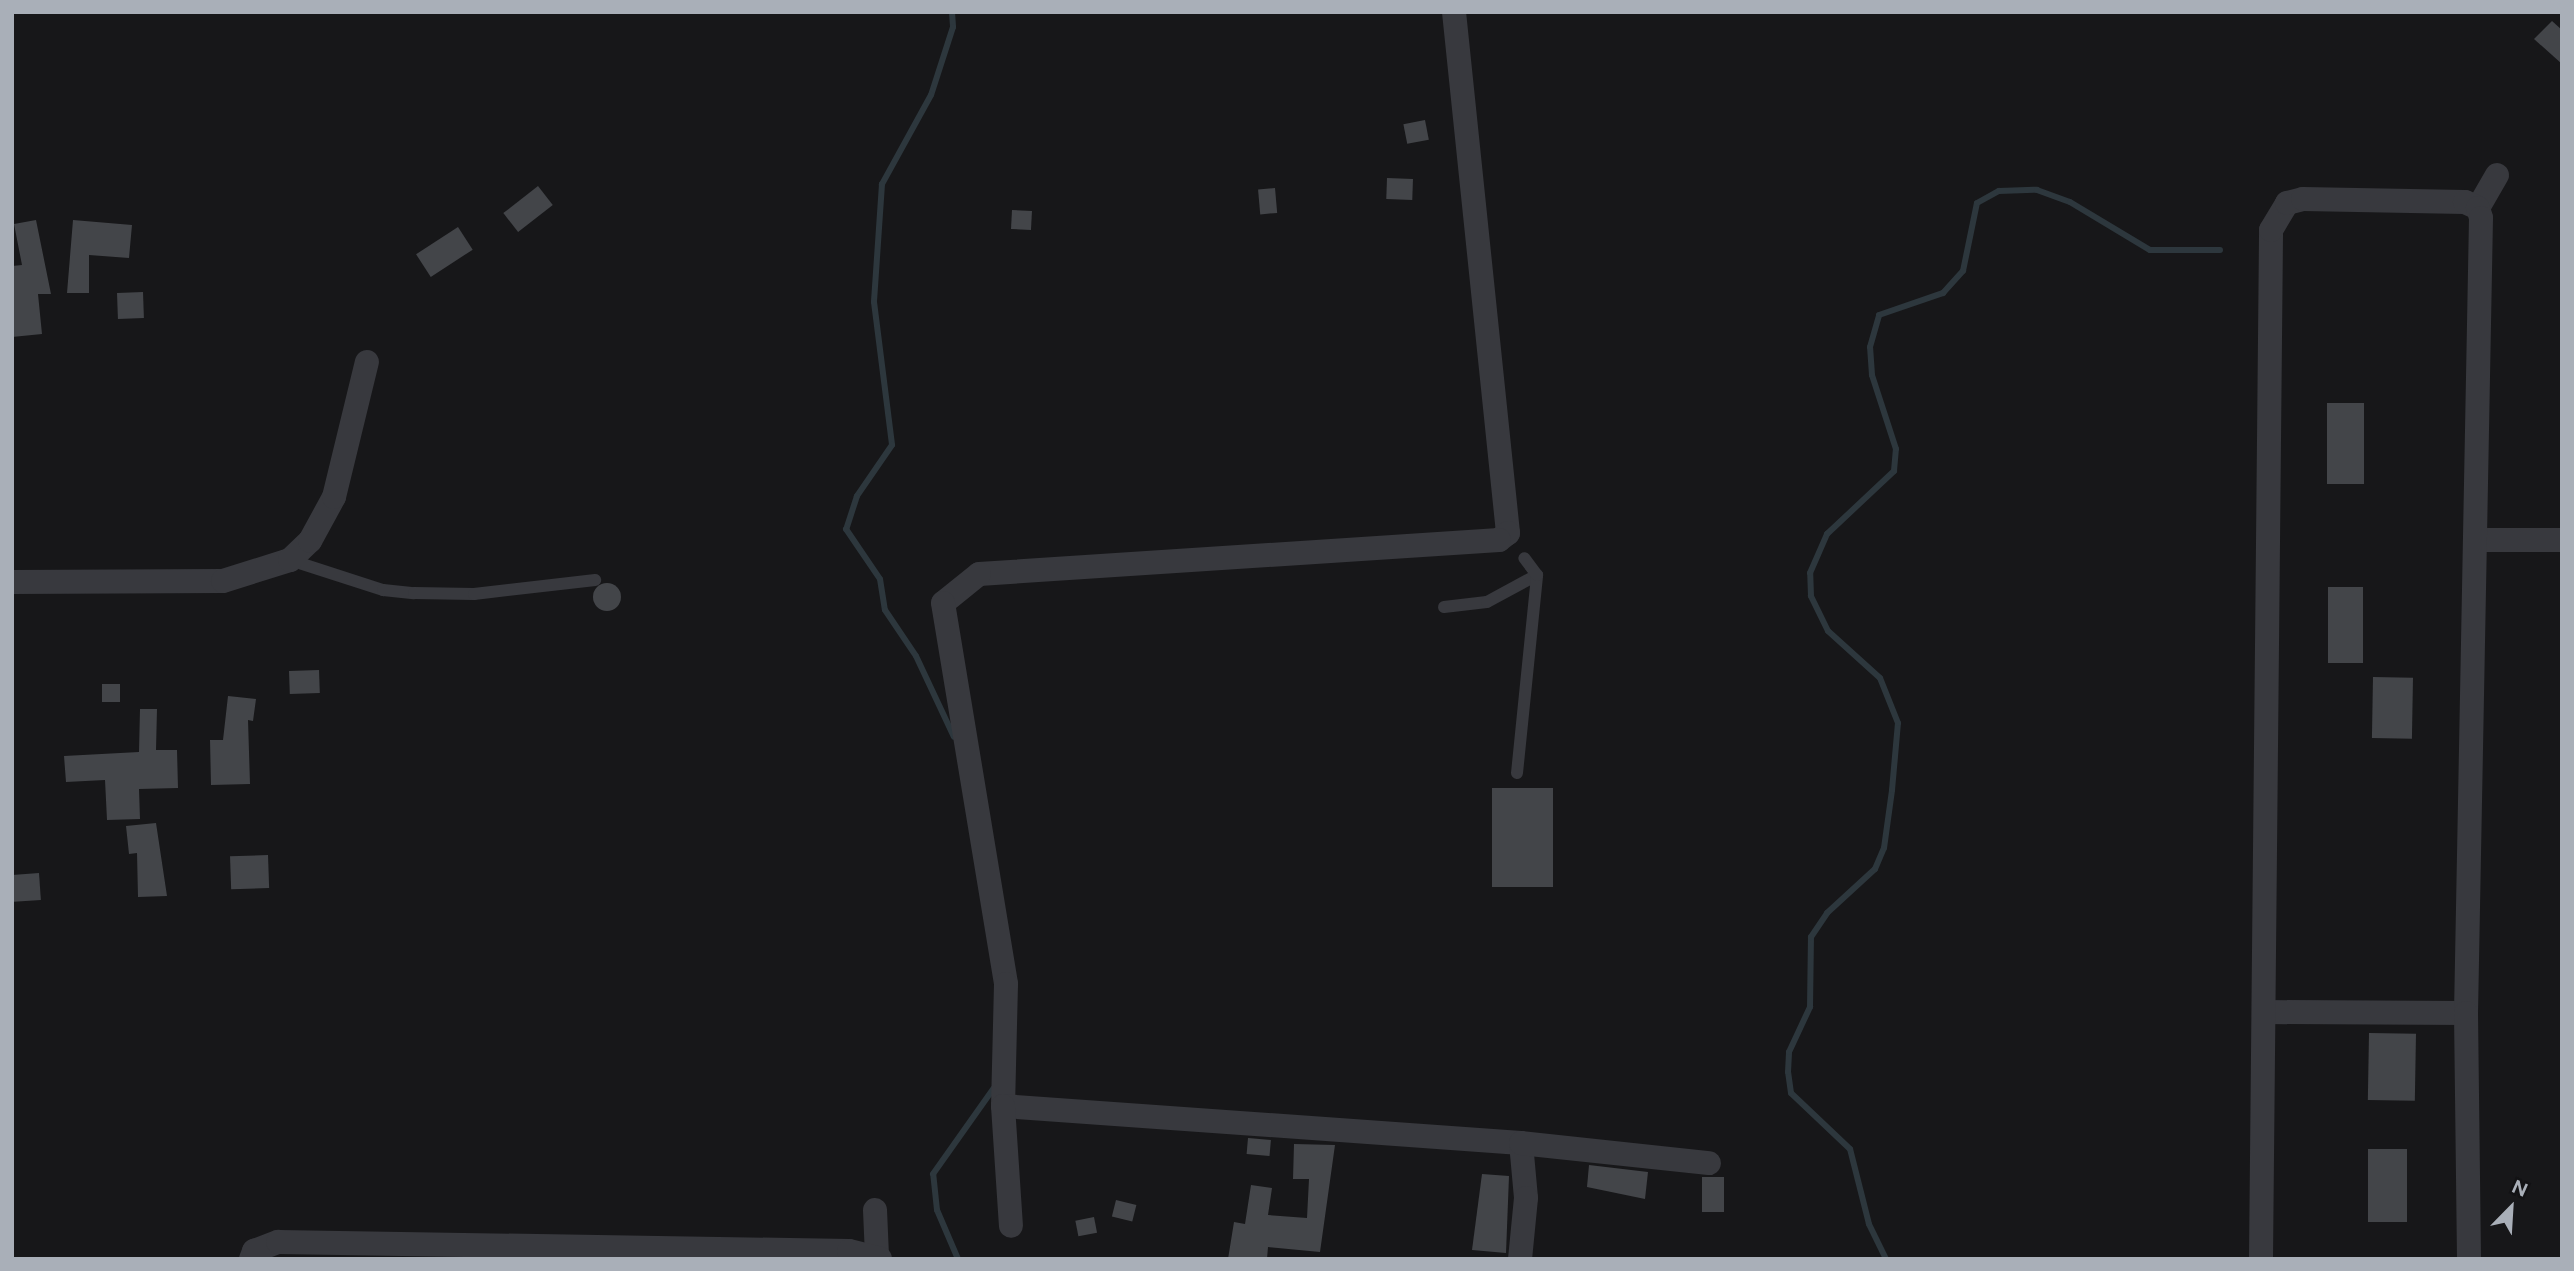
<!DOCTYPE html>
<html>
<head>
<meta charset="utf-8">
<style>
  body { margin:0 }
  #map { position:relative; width:2574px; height:1271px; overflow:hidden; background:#171719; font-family:Figtree,sans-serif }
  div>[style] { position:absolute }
  .stream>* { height:6px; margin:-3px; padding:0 3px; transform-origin:3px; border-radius:3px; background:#2d373d }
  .building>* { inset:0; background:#434549; transform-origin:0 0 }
  .round { border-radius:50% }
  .service>* { height:12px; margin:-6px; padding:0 6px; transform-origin:6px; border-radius:6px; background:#38393e }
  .minor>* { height:24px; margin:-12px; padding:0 12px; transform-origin:12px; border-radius:12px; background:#38393e }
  span { translate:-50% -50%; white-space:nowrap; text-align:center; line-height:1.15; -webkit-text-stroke:5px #121214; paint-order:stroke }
  .frame { position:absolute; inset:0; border:14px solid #a9afb8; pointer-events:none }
  .north { position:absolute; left:2476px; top:1173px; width:70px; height:70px; -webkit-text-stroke:5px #121214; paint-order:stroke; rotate:24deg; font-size:19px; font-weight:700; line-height:28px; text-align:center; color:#a9afb8 }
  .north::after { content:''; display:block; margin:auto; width:24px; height:32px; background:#a9afb8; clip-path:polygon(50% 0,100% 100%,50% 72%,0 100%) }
</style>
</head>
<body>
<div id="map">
  <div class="stream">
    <i style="left:952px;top:12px;width:15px;rotate:86deg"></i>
    <i style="left:953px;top:27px;width:71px;rotate:107.9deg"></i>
    <i style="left:931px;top:95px;width:102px;rotate:118.8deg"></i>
    <i style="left:882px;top:184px;width:118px;rotate:93.9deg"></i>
    <i style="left:874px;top:302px;width:144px;rotate:82.8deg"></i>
    <i style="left:892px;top:445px;width:62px;rotate:124.5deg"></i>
    <i style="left:857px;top:496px;width:35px;rotate:108deg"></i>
    <i style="left:846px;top:529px;width:60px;rotate:55.8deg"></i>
    <i style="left:880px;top:579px;width:31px;rotate:81deg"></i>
    <i style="left:885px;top:610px;width:55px;rotate:56deg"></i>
    <i style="left:916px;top:656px;width:89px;rotate:64.9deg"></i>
    <i style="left:958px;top:1259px;width:53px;rotate:-113.2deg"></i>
    <i style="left:937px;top:1210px;width:36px;rotate:-96deg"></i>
    <i style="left:933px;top:1174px;width:105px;rotate:-54.7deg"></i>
    <i style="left:1886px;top:1259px;width:39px;rotate:-116deg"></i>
    <i style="left:1869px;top:1224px;width:77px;rotate:-104.2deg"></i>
    <i style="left:1850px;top:1149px;width:81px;rotate:-136.5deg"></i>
    <i style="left:1791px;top:1093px;width:21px;rotate:-98deg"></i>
    <i style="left:1788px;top:1072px;width:20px;rotate:-87deg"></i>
    <i style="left:1789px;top:1052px;width:50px;rotate:-65deg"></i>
    <i style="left:1810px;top:1007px;width:70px;rotate:-89.2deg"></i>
    <i style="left:1811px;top:937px;width:29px;rotate:-56deg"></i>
    <i style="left:1827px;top:913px;width:65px;rotate:-42.5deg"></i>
    <i style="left:1875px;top:869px;width:23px;rotate:-67deg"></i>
    <i style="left:1884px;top:848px;width:59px;rotate:-82.1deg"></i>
    <i style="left:1892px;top:790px;width:67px;rotate:-84.9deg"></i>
    <i style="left:1898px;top:723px;width:48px;rotate:-111.8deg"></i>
    <i style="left:1880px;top:678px;width:70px;rotate:-137.9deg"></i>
    <i style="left:1828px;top:631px;width:39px;rotate:-116deg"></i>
    <i style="left:1811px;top:596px;width:23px;rotate:-92deg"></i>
    <i style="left:1810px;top:573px;width:43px;rotate:-66.4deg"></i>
    <i style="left:1827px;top:534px;width:92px;rotate:-43.2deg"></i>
    <i style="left:1894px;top:471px;width:22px;rotate:-85deg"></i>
    <i style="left:1896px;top:449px;width:78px;rotate:-108deg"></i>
    <i style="left:1872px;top:375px;width:28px;rotate:-94deg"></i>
    <i style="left:1870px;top:347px;width:33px;rotate:-74deg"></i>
    <i style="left:1879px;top:315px;width:68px;rotate:-19deg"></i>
    <i style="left:1943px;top:293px;width:30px;rotate:-48deg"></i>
    <i style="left:1963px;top:271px;width:69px;rotate:-78.4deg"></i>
    <i style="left:1977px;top:203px;width:25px;rotate:-29deg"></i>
    <i style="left:1999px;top:191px;width:38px;rotate:-2deg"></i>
    <i style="left:2037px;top:190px;width:35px;rotate:20deg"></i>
    <i style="left:2070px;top:202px;width:93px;rotate:31deg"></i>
    <i style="left:2150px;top:250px;width:70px"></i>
  </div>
  <div class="building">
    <i style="clip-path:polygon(2552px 21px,2562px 30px,2562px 64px,2534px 39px)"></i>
    <i style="left:1425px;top:120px;width:20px;height:22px;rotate:79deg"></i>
    <i style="left:1387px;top:178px;width:26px;height:21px;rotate:2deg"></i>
    <i style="left:538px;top:186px;width:24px;height:44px;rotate:52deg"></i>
    <i style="left:1275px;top:188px;width:25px;height:17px;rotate:85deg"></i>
    <i style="left:1012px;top:210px;width:20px;height:19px;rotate:3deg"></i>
    <i style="clip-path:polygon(36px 220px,51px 294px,38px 294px,42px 334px,12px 337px,12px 266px,22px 265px,14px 224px)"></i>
    <i style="clip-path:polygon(73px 220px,132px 225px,129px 258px,89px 255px,89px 293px,67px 293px)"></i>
    <i style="left:458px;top:227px;width:27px;height:50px;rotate:57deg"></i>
    <i style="left:143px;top:292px;width:26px;height:26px;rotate:88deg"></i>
    <i style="left:2327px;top:403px;width:37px;height:81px"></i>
    <i class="round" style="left:593px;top:583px;width:28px;height:28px"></i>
    <i style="left:2328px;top:587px;width:35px;height:76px"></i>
    <i style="left:319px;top:670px;width:23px;height:30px;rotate:88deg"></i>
    <i style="left:2373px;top:677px;width:40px;height:61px;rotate:1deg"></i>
    <i style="left:102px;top:684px;width:18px;height:18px"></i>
    <i style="clip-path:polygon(228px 696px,256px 699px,253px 721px,248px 720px,250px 784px,211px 785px,210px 740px,223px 740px)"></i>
    <i style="clip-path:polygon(140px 709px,157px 709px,156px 750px,177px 750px,178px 788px,139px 789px,140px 819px,107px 820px,105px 780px,66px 782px,64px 756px,139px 752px)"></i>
    <i style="left:1492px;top:788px;width:61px;height:99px"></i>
    <i style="clip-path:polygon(156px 823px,167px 896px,138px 897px,137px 853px,129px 854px,126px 826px)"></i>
    <i style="left:268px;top:855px;width:33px;height:38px;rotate:88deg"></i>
    <i style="left:39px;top:873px;width:27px;height:27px;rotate:86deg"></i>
    <i style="left:2369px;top:1033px;width:47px;height:67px;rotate:1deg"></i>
    <i style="left:1248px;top:1138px;width:23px;height:16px;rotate:5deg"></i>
    <i style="clip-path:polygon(1294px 1144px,1335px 1145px,1320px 1252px,1268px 1247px,1267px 1259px,1228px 1259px,1234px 1222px,1245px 1224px,1251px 1185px,1272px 1188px,1268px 1215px,1307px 1218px,1309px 1179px,1293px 1179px)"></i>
    <i style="left:2368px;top:1149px;width:39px;height:73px"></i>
    <i style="clip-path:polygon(1589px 1165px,1648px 1172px,1645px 1199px,1587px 1187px)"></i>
    <i style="clip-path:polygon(1482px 1174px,1509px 1176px,1506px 1253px,1472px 1250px)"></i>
    <i style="left:1702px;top:1177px;width:22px;height:35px"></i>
    <i style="left:1116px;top:1200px;width:21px;height:17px;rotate:14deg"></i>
    <i style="left:1094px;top:1217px;width:16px;height:19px;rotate:79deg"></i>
  </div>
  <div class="service">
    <i style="left:290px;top:560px;width:98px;rotate:17.9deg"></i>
    <i style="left:383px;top:590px;width:31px;rotate:6deg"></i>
    <i style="left:414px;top:593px;width:60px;rotate:1deg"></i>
    <i style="left:474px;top:594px;width:122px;rotate:-6.6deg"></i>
    <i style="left:1444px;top:607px;width:43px;rotate:-6.6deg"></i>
    <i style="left:1487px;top:602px;width:57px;rotate:-28.4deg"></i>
    <i style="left:1517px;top:773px;width:199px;rotate:-84.2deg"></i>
    <i style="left:1537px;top:575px;width:21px;rotate:-127deg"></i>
  </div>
  <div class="minor">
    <i style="left:1454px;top:12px;width:524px;rotate:84.08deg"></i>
    <i style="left:1508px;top:533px;width:11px;rotate:142deg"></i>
    <i style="left:1499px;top:540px;width:521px;rotate:176.26deg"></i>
    <i style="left:979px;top:574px;width:46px;rotate:141.1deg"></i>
    <i style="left:943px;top:603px;width:386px;rotate:80.6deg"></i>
    <i style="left:1006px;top:984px;width:122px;rotate:91.4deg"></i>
    <i style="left:1003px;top:1106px;width:519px;rotate:4.09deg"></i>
    <i style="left:1521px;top:1143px;width:55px;rotate:84.8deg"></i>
    <i style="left:1526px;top:1198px;width:61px;rotate:95.6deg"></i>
    <i style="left:2478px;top:208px;width:38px;rotate:-60deg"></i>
    <i style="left:2476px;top:540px;width:86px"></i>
    <i style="left:12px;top:582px;width:211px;rotate:-0.3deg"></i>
    <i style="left:223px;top:581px;width:70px;rotate:-17.4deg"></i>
    <i style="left:290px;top:560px;width:28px;rotate:-44deg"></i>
    <i style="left:310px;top:541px;width:50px;rotate:-61.4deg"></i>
    <i style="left:334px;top:497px;width:139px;rotate:-76.3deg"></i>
    <i style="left:2264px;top:1012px;width:202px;rotate:0.3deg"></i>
    <i style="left:1003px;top:1106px;width:120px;rotate:86.2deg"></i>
    <i style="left:1521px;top:1143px;width:189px;rotate:6.1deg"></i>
    <i style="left:875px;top:1210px;width:46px;rotate:87.5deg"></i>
    <i style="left:251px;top:1259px;width:9px;rotate:-69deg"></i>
    <i style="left:254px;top:1251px;width:26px;rotate:-21deg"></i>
    <i style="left:278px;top:1242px;width:571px;rotate:0.9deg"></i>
    <i style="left:849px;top:1251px;width:32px;rotate:14deg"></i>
    <i style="left:2261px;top:1259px;width:1029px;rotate:-89.44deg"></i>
    <i style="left:2271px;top:230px;width:31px;rotate:-59deg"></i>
    <i style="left:2287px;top:203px;width:16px;rotate:-14deg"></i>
    <i style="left:2303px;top:199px;width:162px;rotate:1.1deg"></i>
    <i style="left:2465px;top:202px;width:14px;rotate:25deg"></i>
    <i style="left:2478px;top:208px;width:10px;rotate:73deg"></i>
    <i style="left:2481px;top:218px;width:795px;rotate:91.08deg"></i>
    <i style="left:2466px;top:1013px;width:246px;rotate:89.3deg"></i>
  </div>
  <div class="frame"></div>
  <div class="north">N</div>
</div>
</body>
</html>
